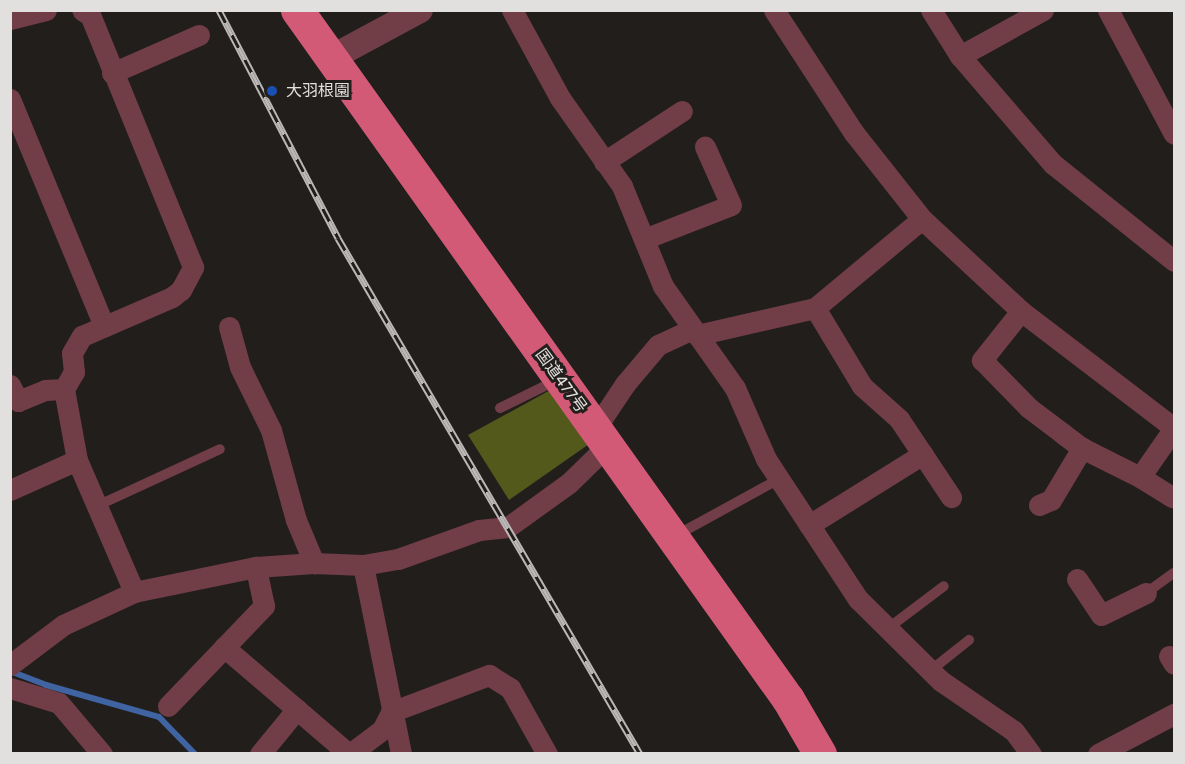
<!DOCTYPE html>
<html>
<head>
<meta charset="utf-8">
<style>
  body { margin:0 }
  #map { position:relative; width:1185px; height:764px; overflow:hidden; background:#211e1c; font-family:Rubik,"Noto Sans JP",sans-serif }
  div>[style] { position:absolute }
  .forest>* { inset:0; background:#53591b }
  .stream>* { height:6px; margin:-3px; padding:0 3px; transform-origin:3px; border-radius:3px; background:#3f64a1 }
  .service>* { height:10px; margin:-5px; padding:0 5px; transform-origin:5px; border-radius:5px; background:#713d47 }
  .minor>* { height:21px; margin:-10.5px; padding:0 10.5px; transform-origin:10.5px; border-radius:10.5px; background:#713d47 }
  .tertiary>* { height:26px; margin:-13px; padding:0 13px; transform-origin:13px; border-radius:13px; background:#713d47 }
  .trunk>* { height:33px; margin:-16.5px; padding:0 16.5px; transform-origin:16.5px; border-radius:16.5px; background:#d25a77 }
  .rail>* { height:7px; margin-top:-3.5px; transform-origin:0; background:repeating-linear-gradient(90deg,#211e1c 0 14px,#bbb9b7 0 28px); box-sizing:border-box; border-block:2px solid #bbb9b7 }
  .dots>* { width:16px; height:16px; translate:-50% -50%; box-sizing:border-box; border:3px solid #211e1c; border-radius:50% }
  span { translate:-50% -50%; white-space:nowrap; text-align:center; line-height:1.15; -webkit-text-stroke:6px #211e1c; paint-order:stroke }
  .poi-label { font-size:16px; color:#e2e0de }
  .left { translate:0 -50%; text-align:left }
  .street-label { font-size:16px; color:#e2e0de }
  .frame { position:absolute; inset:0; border:12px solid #e2e0de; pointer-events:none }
</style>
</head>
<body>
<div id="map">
  <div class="forest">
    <i style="clip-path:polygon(554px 388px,592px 442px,509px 500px,468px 435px)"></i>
  </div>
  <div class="stream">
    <i style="left:10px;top:671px;width:39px;rotate:21deg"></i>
    <i style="left:46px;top:685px;width:117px;rotate:15.8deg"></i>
    <i style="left:159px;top:717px;width:52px;rotate:45.8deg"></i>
  </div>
  <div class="service">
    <i style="left:500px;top:408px;width:64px;rotate:-26.2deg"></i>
    <i style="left:99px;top:505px;width:133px;rotate:-24.8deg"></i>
    <i style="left:675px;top:536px;width:119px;rotate:-28.7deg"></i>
    <i style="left:1146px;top:593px;width:34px;rotate:-36deg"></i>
    <i style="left:887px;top:629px;width:71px;rotate:-37deg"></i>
    <i style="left:930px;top:671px;width:50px;rotate:-38.5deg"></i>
  </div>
  <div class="minor">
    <i style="left:512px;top:10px;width:100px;rotate:61.4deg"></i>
    <i style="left:560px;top:98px;width:108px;rotate:54.8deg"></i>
    <i style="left:622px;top:186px;width:108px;rotate:67.7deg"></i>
    <i style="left:663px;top:286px;width:125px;rotate:54.8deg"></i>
    <i style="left:735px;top:388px;width:77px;rotate:66.4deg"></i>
    <i style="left:766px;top:459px;width:168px;rotate:56.7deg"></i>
    <i style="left:858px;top:599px;width:117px;rotate:44.7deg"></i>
    <i style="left:941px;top:681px;width:88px;rotate:34.4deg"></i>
    <i style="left:1014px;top:731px;width:29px;rotate:54deg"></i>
    <i style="left:774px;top:10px;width:147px;rotate:57deg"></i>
    <i style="left:854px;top:133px;width:110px;rotate:51.7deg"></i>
    <i style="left:922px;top:219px;width:135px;rotate:42.9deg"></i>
    <i style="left:1021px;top:311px;width:193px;rotate:37.4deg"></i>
    <i style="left:931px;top:10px;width:54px;rotate:57.8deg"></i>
    <i style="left:1043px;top:10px;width:95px;rotate:151deg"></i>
    <i style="left:960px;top:56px;width:143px;rotate:49.3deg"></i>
    <i style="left:1053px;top:164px;width:155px;rotate:38.7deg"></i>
    <i style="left:1108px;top:10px;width:140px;rotate:62deg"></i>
    <i style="left:10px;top:19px;width:37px;rotate:-14deg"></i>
    <i style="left:112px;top:73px;width:95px;rotate:-23.6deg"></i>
    <i style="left:10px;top:99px;width:246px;rotate:67.5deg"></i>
    <i style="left:604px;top:162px;width:93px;rotate:-33.2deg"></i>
    <i style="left:644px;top:239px;width:93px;rotate:-21.3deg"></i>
    <i style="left:731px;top:205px;width:64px;rotate:-114.1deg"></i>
    <i style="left:815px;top:308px;width:91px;rotate:58.9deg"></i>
    <i style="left:862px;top:386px;width:50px;rotate:41.7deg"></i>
    <i style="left:899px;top:419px;width:94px;rotate:56.3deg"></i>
    <i style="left:1021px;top:311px;width:63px;rotate:128.5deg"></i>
    <i style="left:982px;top:360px;width:67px;rotate:45.6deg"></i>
    <i style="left:1029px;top:408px;width:41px;rotate:37.1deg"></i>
    <i style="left:1062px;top:433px;width:25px;rotate:37deg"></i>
    <i style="left:1082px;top:448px;width:65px;rotate:26.6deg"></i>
    <i style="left:1140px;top:477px;width:60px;rotate:-55.2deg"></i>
    <i style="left:229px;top:327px;width:41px;rotate:74.6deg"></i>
    <i style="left:240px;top:367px;width:70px;rotate:63.8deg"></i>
    <i style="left:271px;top:430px;width:93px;rotate:74.5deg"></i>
    <i style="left:296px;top:520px;width:47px;rotate:67.3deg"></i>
    <i style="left:697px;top:335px;width:121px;rotate:-12.9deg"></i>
    <i style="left:815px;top:308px;width:139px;rotate:-39.8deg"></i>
    <i style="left:10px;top:385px;width:18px;rotate:63deg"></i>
    <i style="left:18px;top:401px;width:29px;rotate:-22deg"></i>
    <i style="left:45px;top:390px;width:19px;rotate:-3deg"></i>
    <i style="left:64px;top:389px;width:20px;rotate:-60deg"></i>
    <i style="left:74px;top:372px;width:19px;rotate:-96deg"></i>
    <i style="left:72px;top:353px;width:20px;rotate:-60deg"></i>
    <i style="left:82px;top:336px;width:98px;rotate:-23.4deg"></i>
    <i style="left:172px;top:297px;width:11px;rotate:-38deg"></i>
    <i style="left:181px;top:290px;width:26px;rotate:-62deg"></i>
    <i style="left:193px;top:267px;width:272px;rotate:-112.2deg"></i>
    <i style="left:90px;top:15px;width:9px;rotate:-148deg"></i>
    <i style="left:64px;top:389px;width:72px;rotate:79.6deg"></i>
    <i style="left:77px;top:460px;width:144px;rotate:66.6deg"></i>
    <i style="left:595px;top:429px;width:54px;rotate:-56.3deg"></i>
    <i style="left:625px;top:384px;width:51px;rotate:-49.8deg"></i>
    <i style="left:658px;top:345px;width:38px;rotate:-25deg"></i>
    <i style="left:1140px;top:477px;width:38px;rotate:32deg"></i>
    <i style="left:10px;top:490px;width:73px;rotate:-24.1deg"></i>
    <i style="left:1039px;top:505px;width:13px;rotate:-23deg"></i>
    <i style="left:1051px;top:500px;width:61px;rotate:-59.2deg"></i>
    <i style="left:809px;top:525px;width:134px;rotate:-31.9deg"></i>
    <i style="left:363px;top:565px;width:193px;rotate:78.6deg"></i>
    <i style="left:1077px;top:579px;width:43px;rotate:56.3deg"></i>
    <i style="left:1101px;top:615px;width:50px;rotate:-26.1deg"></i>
    <i style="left:224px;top:647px;width:165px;rotate:40.6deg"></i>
    <i style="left:1169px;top:656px;width:9px;rotate:58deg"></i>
    <i style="left:10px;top:665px;width:66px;rotate:-37deg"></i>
    <i style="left:63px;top:625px;width:78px;rotate:-24.9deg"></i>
    <i style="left:134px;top:592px;width:125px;rotate:-11.6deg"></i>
    <i style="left:256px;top:567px;width:58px;rotate:-3.9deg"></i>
    <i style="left:314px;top:563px;width:49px;rotate:2.3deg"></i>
    <i style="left:363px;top:565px;width:36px;rotate:-10deg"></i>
    <i style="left:398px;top:559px;width:86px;rotate:-19.7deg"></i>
    <i style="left:479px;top:530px;width:29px;rotate:-6deg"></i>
    <i style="left:508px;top:527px;width:75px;rotate:-35.8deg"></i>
    <i style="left:569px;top:483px;width:54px;rotate:-44.3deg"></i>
    <i style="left:10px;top:688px;width:51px;rotate:17deg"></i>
    <i style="left:59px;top:703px;width:67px;rotate:49.9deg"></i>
    <i style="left:168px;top:706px;width:139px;rotate:-46.2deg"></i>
    <i style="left:264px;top:606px;width:40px;rotate:-102deg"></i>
    <i style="left:260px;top:754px;width:58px;rotate:-50.6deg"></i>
    <i style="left:350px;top:754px;width:40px;rotate:-37deg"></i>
    <i style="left:382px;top:730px;width:20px;rotate:-63deg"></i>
    <i style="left:391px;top:712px;width:105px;rotate:-20.7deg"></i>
    <i style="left:489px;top:675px;width:25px;rotate:32deg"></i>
    <i style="left:510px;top:688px;width:76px;rotate:60.7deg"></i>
    <i style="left:1098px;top:754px;width:86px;rotate:-27.8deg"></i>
  </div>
  <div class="tertiary">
    <i style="left:331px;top:58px;width:101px;rotate:-28.3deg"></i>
  </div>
  <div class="trunk">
    <i style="left:297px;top:10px;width:846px;rotate:54.53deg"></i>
    <i style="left:788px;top:699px;width:64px;rotate:59.8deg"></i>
  </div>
  <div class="rail">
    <i style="left:219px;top:10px;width:257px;rotate:62.4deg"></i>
    <i style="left:338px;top:238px;width:598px;rotate:59.66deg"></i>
  </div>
  <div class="dots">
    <i style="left:272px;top:91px;background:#1a4fb4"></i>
  </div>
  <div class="poi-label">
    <span class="left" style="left:286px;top:91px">大羽根園</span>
  </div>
  <div class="street-label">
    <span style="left:561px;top:381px;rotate:54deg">国道477号</span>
  </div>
  <div class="frame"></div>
</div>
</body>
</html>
